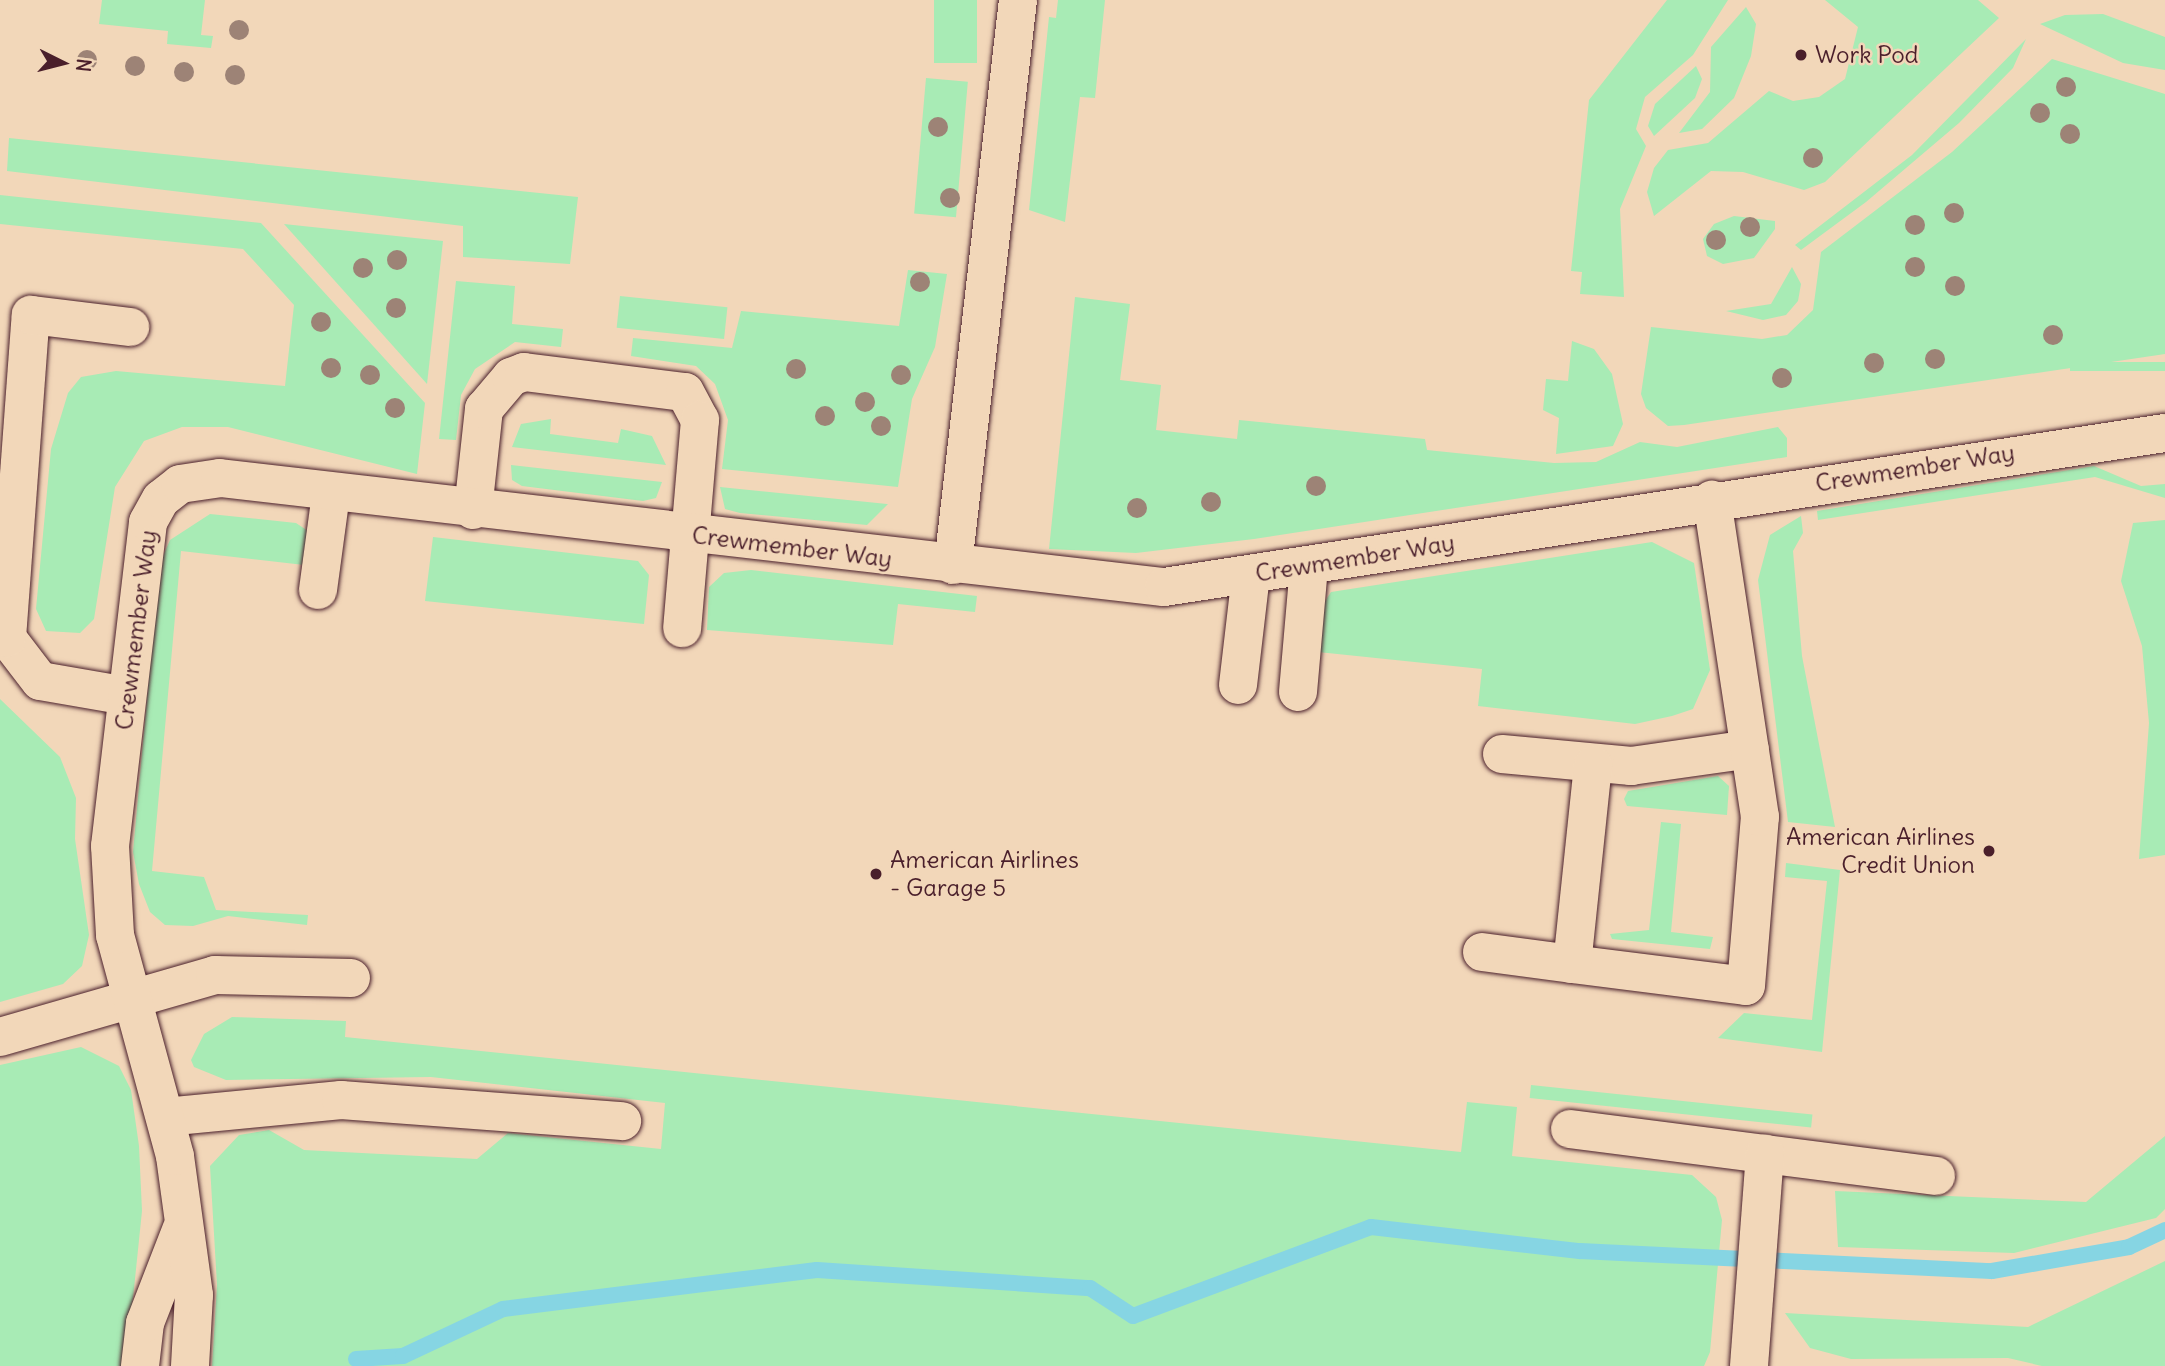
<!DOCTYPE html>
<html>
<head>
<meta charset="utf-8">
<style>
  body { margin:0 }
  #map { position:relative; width:2165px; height:1366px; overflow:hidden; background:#f2d7b9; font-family:Delius,sans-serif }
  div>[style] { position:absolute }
  .green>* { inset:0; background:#a8ebb5; transform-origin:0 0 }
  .stream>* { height:16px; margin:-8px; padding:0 8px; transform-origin:8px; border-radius:8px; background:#86d5e3 }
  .roads { filter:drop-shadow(0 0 2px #4a1f2b) drop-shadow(0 0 2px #4a1f2b) }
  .minor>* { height:38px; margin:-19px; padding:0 19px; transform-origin:19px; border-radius:19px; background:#f2d7b9 }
  .trees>* { width:20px; height:20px; margin:-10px; border-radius:50%; background:#9d8376 }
  .dots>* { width:19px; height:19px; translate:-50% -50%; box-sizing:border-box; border:4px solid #f2d7b9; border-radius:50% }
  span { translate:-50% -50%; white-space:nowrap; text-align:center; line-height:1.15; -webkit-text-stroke:5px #f2d7b9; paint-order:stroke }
  .poi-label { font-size:24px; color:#4a1f2b }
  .left { translate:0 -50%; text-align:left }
  .right { translate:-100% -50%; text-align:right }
  .street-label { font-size:24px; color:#4a1f2b }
  .north { position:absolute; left:28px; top:28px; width:70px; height:70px; -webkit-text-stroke:5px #f2d7b9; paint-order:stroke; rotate:96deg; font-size:19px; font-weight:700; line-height:28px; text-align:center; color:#4a1f2b }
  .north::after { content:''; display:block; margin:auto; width:24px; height:32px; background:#4a1f2b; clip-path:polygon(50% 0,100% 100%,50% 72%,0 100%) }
</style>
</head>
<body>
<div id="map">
  <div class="green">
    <i style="clip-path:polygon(102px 0,205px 0,201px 35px,213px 36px,211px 48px,167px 44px,168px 31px,99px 24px)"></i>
    <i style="left:934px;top:0;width:43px;height:63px"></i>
    <i style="clip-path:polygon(1058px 0,1105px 0,1095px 98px,1080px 97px,1065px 222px,1029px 210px,1049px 17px,1056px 18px)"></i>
    <i style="clip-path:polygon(1667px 0,1728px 0,1693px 55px,1645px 97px,1636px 129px,1646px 146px,1620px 209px,1624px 297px,1580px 294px,1582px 272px,1571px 271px,1589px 100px)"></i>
    <i style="clip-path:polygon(1825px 0,1978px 0,1999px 18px,1825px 182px,1804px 190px,1743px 172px,1711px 171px,1654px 216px,1647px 192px,1654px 168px,1668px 150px,1708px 143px,1769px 91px,1793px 101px,1819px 97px,1845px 79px,1858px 27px)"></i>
    <i style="clip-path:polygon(1746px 7px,1756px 24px,1751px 56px,1734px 98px,1702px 129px,1679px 133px,1710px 92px,1711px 47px)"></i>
    <i style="clip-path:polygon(2103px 14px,2165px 37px,2165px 70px,2123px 63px,2040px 24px,2065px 15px)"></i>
    <i style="clip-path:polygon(2026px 39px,2013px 68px,1959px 123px,1866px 202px,1801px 250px,1795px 245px,1912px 155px)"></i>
    <i style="clip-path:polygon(2052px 59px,2165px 94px,2165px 354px,1684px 425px,1668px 426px,1646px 408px,1641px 394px,1651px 327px,1762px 339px,1787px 335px,1813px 310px,1821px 252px,1952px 152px)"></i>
    <i style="clip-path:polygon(1696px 66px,1702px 79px,1695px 98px,1654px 136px,1648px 126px,1655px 104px)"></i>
    <i style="left:926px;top:78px;width:42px;height:136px;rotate:5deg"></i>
    <i style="clip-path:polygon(9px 138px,578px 197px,570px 264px,463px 257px,463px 226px,7px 171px)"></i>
    <i style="clip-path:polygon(0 195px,261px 223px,425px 403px,417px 474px,228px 427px,182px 427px,144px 441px,115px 487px,94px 619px,80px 633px,46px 631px,36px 609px,51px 449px,68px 393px,81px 377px,116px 371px,285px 386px,294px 305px,243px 249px,0 224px)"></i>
    <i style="clip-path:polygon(1734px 216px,1775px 221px,1775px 229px,1754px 258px,1723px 264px,1707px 256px,1703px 239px,1714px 224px)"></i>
    <i style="clip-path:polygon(284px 224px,443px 241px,427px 384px)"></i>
    <i style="clip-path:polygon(1792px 267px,1801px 284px,1798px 301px,1786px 315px,1763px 320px,1726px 311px,1771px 304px)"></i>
    <i style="clip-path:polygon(908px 270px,947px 274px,935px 347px,912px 399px,898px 487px,722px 469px,728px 420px,715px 384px,696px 366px,631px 356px,633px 338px,732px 348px,741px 311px,899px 326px)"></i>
    <i style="clip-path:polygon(456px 281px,515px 286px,512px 324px,563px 329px,561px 347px,515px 342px,475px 369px,461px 395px,456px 440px,439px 439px)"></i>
    <i style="left:620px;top:296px;width:108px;height:32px;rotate:6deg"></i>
    <i style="clip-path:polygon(1075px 297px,1130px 304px,1120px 380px,1161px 385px,1156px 430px,1237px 439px,1239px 420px,1425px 439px,1427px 450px,1554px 463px,1596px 462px,1640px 442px,1677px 447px,1778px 427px,1787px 438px,1787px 457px,1254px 539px,1136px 553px,1049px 549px)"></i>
    <i style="clip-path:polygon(1572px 341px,1594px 349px,1612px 374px,1623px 424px,1613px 446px,1556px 454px,1559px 418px,1543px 410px,1546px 379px,1568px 381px)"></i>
    <i style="left:2165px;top:362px;width:9px;height:95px;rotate:90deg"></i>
    <i style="clip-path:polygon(551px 419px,550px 434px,618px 443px,621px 429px,652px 436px,666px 465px,512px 447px,521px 424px)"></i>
    <i style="clip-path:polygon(511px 465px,662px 482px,656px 498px,643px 501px,522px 486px,512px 480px)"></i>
    <i style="clip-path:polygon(2094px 466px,2141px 486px,2165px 484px,2165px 498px,2095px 477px,1818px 520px,1817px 511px)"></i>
    <i style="clip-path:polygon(720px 487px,887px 504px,888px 504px,867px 525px,740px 513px,725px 509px)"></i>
    <i style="clip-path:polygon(210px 514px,296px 523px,308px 531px,304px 565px,181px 551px,152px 871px,204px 877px,216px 910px,308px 915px,307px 925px,228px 916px,193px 926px,165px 925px,150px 912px,139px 884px,133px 852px,159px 565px,170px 540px)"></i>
    <i style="clip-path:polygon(1801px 516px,1803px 533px,1793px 551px,1802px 656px,1835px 827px,1788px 822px,1758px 580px,1770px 535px)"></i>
    <i style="clip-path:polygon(2165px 520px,2165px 855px,2139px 859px,2149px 723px,2142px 646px,2121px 581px,2133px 523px)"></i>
    <i style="clip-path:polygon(433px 537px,638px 561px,649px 575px,644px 624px,425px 601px)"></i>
    <i style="clip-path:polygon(1652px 542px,1694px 563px,1710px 670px,1693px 709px,1672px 716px,1635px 724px,1478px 706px,1482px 669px,1318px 652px,1322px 606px,1331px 592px)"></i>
    <i style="clip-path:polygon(751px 570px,977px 596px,975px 612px,898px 604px,893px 645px,707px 630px,709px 587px,724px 573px)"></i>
    <i style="clip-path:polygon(0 699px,60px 757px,76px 798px,75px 839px,89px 935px,82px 966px,63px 984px,0 1002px)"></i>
    <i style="clip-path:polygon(1718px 776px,1729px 786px,1727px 815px,1627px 806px,1624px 799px,1628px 791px)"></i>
    <i style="clip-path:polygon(1661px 822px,1681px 824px,1671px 932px,1713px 937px,1710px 949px,1612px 939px,1610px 934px,1649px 930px)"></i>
    <i style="clip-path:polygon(1786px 863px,1840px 870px,1822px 1052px,1718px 1038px,1744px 1013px,1812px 1020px,1827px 881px,1785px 877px)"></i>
    <i style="clip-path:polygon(232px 1017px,346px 1021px,345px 1037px,1461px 1152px,1467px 1102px,1517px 1107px,1512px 1156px,1692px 1175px,1716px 1197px,1722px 1220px,1710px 1352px,1704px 1366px,212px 1366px,217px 1285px,210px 1166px,239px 1135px,269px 1130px,304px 1150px,477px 1159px,508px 1133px,661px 1149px,665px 1103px,431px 1077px,226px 1080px,194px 1067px,191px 1060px,204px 1034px)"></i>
    <i style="clip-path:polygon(81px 1047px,119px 1066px,131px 1090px,139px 1146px,142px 1211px,126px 1366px,0 1366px,0 1065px)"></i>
    <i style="left:1531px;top:1085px;width:283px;height:13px;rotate:6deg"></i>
    <i style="clip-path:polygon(2165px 1136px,2165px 1209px,2156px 1218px,2014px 1253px,1838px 1247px,1835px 1191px,2086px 1202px)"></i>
    <i style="clip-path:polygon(2165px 1261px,2165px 1366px,2042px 1366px,2008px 1358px,1851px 1359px,1810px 1348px,1785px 1313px,2028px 1327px)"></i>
  </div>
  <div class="stream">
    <i style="left:356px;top:1359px;width:47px;rotate:-3.7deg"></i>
    <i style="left:403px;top:1356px;width:110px;rotate:-25.2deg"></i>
    <i style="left:503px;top:1309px;width:316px;rotate:-7.1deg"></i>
    <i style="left:817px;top:1270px;width:274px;rotate:3.8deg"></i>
    <i style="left:1090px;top:1288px;width:51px;rotate:33.1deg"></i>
    <i style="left:1133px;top:1316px;width:254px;rotate:-20.5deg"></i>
    <i style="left:1371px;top:1227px;width:210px;rotate:6.6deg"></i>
    <i style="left:1580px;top:1251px;width:412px;rotate:2.8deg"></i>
    <i style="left:1992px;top:1271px;width:139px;rotate:-9.9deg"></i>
    <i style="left:2129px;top:1247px;width:40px;rotate:-25deg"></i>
  </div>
  <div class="roads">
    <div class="minor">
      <i style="left:473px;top:510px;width:102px;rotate:-83.8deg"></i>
      <i style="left:484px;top:409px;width:42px;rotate:-49.8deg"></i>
      <i style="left:511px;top:377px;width:14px;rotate:-21deg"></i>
      <i style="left:524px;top:372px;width:162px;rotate:7.1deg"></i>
      <i style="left:685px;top:392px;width:32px;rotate:62deg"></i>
      <i style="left:700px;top:420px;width:209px;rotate:94.9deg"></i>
      <i style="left:953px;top:565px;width:569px;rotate:-83.44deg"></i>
      <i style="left:318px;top:590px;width:97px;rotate:-82.3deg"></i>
      <i style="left:1238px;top:685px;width:111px;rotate:-83.3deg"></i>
      <i style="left:1298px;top:692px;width:125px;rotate:-85deg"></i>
      <i style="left:127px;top:696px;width:88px;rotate:-170.2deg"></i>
      <i style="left:40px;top:681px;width:54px;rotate:-127.5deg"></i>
      <i style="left:7px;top:638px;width:324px;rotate:-85.8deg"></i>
      <i style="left:31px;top:315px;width:100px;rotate:6.9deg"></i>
      <i style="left:1502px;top:754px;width:130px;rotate:5.3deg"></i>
      <i style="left:1631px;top:766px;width:120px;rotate:-8.1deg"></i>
      <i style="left:1593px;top:765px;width:200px;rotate:96deg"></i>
      <i style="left:1572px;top:964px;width:175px;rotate:7.2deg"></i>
      <i style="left:1746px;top:986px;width:170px;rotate:-85.3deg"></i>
      <i style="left:1760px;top:817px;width:321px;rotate:-98.6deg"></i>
      <i style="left:1482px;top:952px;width:91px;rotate:7.6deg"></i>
      <i style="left:0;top:1037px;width:224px;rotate:-16.1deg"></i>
      <i style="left:215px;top:975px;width:136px;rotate:1.3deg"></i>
      <i style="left:165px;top:1117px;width:177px;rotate:-5.5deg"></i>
      <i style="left:341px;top:1100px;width:282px;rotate:4.3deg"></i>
      <i style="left:1570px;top:1129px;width:369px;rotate:7.3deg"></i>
      <i style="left:140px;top:1366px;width:43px;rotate:-83.4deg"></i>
      <i style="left:145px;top:1323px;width:100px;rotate:-68.8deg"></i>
      <i style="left:190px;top:1366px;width:71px;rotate:-86.8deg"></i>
      <i style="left:194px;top:1295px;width:140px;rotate:-97.8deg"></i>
      <i style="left:175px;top:1156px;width:229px;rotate:-105.2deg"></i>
      <i style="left:115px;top:935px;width:89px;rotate:-93.2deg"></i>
      <i style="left:110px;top:846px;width:326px;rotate:-83.3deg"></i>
      <i style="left:148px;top:522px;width:26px;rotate:-61deg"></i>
      <i style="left:161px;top:499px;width:24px;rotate:-38deg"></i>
      <i style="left:180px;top:484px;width:40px;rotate:-8.5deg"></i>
      <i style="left:220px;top:478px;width:950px;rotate:6.59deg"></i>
      <i style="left:1164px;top:587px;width:1013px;rotate:-8.75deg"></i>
      <i style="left:1749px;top:1366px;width:213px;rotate:-85.7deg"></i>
    </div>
  </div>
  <div class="trees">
    <i style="left:239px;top:30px"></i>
    <i style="left:87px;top:60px"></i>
    <i style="left:135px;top:66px"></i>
    <i style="left:184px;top:72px"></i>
    <i style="left:235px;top:75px"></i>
    <i style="left:2066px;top:87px"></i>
    <i style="left:2040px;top:113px"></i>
    <i style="left:938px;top:127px"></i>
    <i style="left:2070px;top:134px"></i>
    <i style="left:1813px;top:158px"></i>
    <i style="left:950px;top:198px"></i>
    <i style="left:1954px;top:213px"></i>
    <i style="left:1915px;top:225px"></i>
    <i style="left:1750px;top:227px"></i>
    <i style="left:1716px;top:240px"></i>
    <i style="left:397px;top:260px"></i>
    <i style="left:1915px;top:267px"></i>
    <i style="left:363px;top:268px"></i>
    <i style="left:920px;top:282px"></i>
    <i style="left:1955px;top:286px"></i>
    <i style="left:396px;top:308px"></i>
    <i style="left:321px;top:322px"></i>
    <i style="left:2053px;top:335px"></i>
    <i style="left:1935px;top:359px"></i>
    <i style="left:1874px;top:363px"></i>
    <i style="left:331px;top:368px"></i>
    <i style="left:796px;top:369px"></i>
    <i style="left:370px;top:375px"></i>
    <i style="left:901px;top:375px"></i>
    <i style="left:1782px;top:378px"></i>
    <i style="left:865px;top:402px"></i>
    <i style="left:395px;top:408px"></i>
    <i style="left:825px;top:416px"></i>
    <i style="left:881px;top:426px"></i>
    <i style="left:1316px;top:486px"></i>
    <i style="left:1211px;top:502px"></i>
    <i style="left:1137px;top:508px"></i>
  </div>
  <div class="dots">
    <i style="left:1801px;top:55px;background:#4a1f2b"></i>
    <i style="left:1989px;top:851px;background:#4a1f2b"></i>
    <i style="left:876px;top:874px;background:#4a1f2b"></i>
  </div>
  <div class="poi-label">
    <span class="left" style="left:1815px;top:55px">Work Pod</span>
    <span class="right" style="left:1975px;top:851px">American Airlines<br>Credit Union</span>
    <span class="left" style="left:890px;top:874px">American Airlines<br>- Garage 5</span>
  </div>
  <div class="street-label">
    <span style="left:1915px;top:468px;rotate:-9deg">Crewmember Way</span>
    <span style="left:792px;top:547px;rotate:7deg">Crewmember Way</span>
    <span style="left:1355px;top:558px;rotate:-9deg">Crewmember Way</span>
    <span style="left:136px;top:630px;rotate:-83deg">Crewmember Way</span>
  </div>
  <div class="north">N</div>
</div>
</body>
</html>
